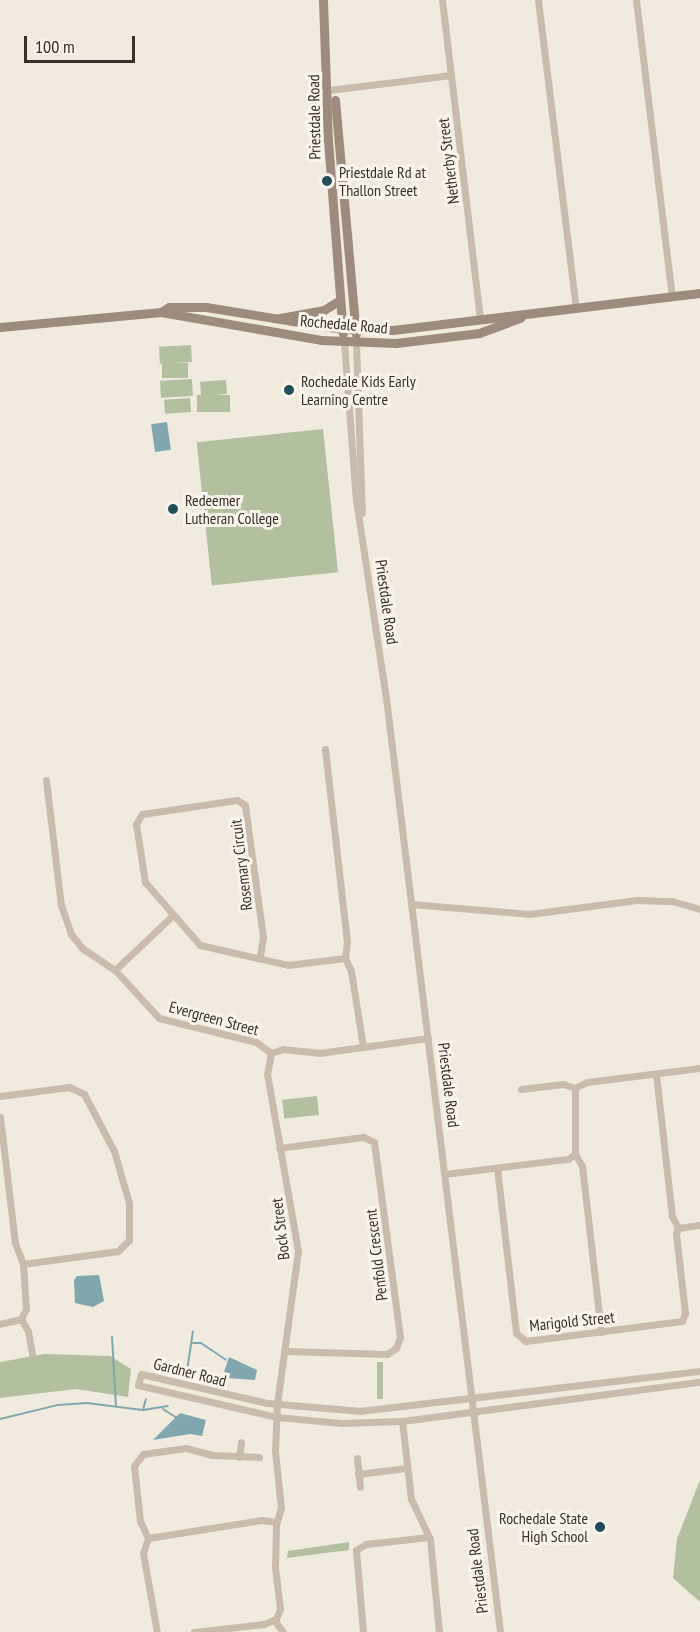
<!DOCTYPE html>
<html>
<head>
<meta charset="utf-8">
<style>
  body { margin:0 }
  #map { position:relative; width:700px; height:1632px; overflow:hidden; background:#f1ebdf; font-family:"PT Sans Narrow",sans-serif }
  div>[style] { position:absolute }
  .green>* { inset:0; background:#b2c0a0; transform-origin:0 0 }
  .water>* { inset:0; background:#80a7ad; transform-origin:0 0 }
  .stream>* { height:2px; margin:-1px; padding:0 1px; transform-origin:1px; border-radius:1px; background:#80a7ad }
  .street>* { height:7px; margin:-3.5px; padding:0 3.5px; transform-origin:3.5px; border-radius:3.5px; background:#c9bcac }
  .secondary>* { height:9px; margin:-4.5px; padding:0 4.5px; transform-origin:4.5px; border-radius:4.5px; background:#9d8c7d }
  .dots>* { width:16px; height:16px; translate:-50% -50%; box-sizing:border-box; border:3px solid #f9f4ec; border-radius:50% }
  span { translate:-50% -50%; white-space:nowrap; text-align:center; line-height:1.15; -webkit-text-stroke:6px #f9f4ec; paint-order:stroke }
  .street-label { font-size:16px; color:#38302a }
  .poi-label { font-size:16px; color:#38302a }
  .left { translate:0 -50%; text-align:left }
  .right { translate:-100% -50%; text-align:right }
  .scale { position:absolute; left:24px; top:36px; width:111px; height:27px; box-sizing:border-box; border:3px solid #38302a; border-top:0; padding-left:8px; font-size:18px; line-height:21px; white-space:nowrap; color:#38302a; -webkit-text-stroke:4px #f9f4ec; paint-order:stroke }
</style>
</head>
<body>
<div id="map">
  <div class="green">
    <i style="left:191px;top:345px;width:17px;height:32px;rotate:87deg"></i>
    <i style="left:188px;top:363px;width:15px;height:26px;rotate:90deg"></i>
    <i style="left:192px;top:379px;width:17px;height:32px;rotate:87deg"></i>
    <i style="left:226px;top:380px;width:14px;height:26px;rotate:86deg"></i>
    <i style="left:230px;top:395px;width:17px;height:33px;rotate:90deg"></i>
    <i style="left:190px;top:398px;width:14px;height:26px;rotate:86deg"></i>
    <i style="left:323px;top:429px;width:144px;height:127px;rotate:84deg"></i>
    <i style="left:317px;top:1096px;width:19px;height:35px;rotate:84deg"></i>
    <i style="clip-path:polygon(44px 1354px,110px 1356px,131px 1369px,128px 1397px,76px 1389px,0 1398px,0 1362px)"></i>
    <i style="left:377px;top:1362px;width:6px;height:37px"></i>
    <i style="clip-path:polygon(700px 1480px,700px 1602px,673px 1578px,677px 1539px)"></i>
    <i style="clip-path:polygon(349px 1542px,349px 1550px,287px 1558px,288px 1551px)"></i>
  </div>
  <div class="water">
    <i style="left:167px;top:422px;width:28px;height:16px;rotate:82deg"></i>
    <i style="clip-path:polygon(99px 1275px,104px 1301px,93px 1307px,75px 1303px,74px 1280px,77px 1276px)"></i>
    <i style="clip-path:polygon(229px 1357px,257px 1370px,255px 1380px,226px 1378px,223px 1375px)"></i>
    <i style="clip-path:polygon(180px 1413px,206px 1420px,202px 1436px,190px 1434px,153px 1440px)"></i>
  </div>
  <div class="stream">
    <i style="left:112px;top:1337px;width:69px;rotate:86.7deg"></i>
    <i style="left:193px;top:1343px;width:8px"></i>
    <i style="left:201px;top:1343px;width:30px;rotate:34deg"></i>
    <i style="left:155px;top:1364px;width:5px;rotate:-79deg"></i>
    <i style="left:187px;top:1371px;width:40px;rotate:-81.5deg"></i>
    <i style="left:163px;top:1409px;width:17px;rotate:33deg"></i>
    <i style="left:143px;top:1410px;width:11px;rotate:-75deg"></i>
    <i style="left:0;top:1419px;width:60px;rotate:-13.6deg"></i>
    <i style="left:58px;top:1405px;width:29px;rotate:-4deg"></i>
    <i style="left:87px;top:1403px;width:56px;rotate:7.1deg"></i>
    <i style="left:143px;top:1410px;width:25px;rotate:-9deg"></i>
  </div>
  <div class="street">
    <i style="left:442px;top:0;width:322px;rotate:83.2deg"></i>
    <i style="left:538px;top:0;width:311px;rotate:83deg"></i>
    <i style="left:636px;top:0;width:299px;rotate:83.1deg"></i>
    <i style="left:329px;top:90px;width:123px;rotate:-7deg"></i>
    <i style="left:344px;top:342px;width:158px;rotate:85.7deg"></i>
    <i style="left:356px;top:500px;width:208px;rotate:81.4deg"></i>
    <i style="left:387px;top:706px;width:933px;rotate:83.04deg"></i>
    <i style="left:356px;top:343px;width:170px;rotate:88deg"></i>
    <i style="left:325px;top:749px;width:194px;rotate:83.5deg"></i>
    <i style="left:347px;top:942px;width:16px;rotate:97deg"></i>
    <i style="left:345px;top:958px;width:14px;rotate:65deg"></i>
    <i style="left:351px;top:971px;width:77px;rotate:81deg"></i>
    <i style="left:46px;top:780px;width:126px;rotate:83.2deg"></i>
    <i style="left:61px;top:905px;width:31px;rotate:71deg"></i>
    <i style="left:71px;top:934px;width:18px;rotate:52deg"></i>
    <i style="left:82px;top:948px;width:40px;rotate:34deg"></i>
    <i style="left:115px;top:970px;width:65px;rotate:47.5deg"></i>
    <i style="left:159px;top:1018px;width:100px;rotate:13.9deg"></i>
    <i style="left:256px;top:1042px;width:19px;rotate:36deg"></i>
    <i style="left:411px;top:904px;width:118px;rotate:4.8deg"></i>
    <i style="left:529px;top:914px;width:109px;rotate:-7.4deg"></i>
    <i style="left:637px;top:900px;width:35px;rotate:2deg"></i>
    <i style="left:672px;top:901px;width:29px;rotate:16deg"></i>
    <i style="left:260px;top:956px;width:19px;rotate:-81deg"></i>
    <i style="left:263px;top:937px;width:133px;rotate:-97.8deg"></i>
    <i style="left:245px;top:805px;width:9px;rotate:-148deg"></i>
    <i style="left:237px;top:800px;width:96px;rotate:171.6deg"></i>
    <i style="left:142px;top:814px;width:12px;rotate:121deg"></i>
    <i style="left:136px;top:824px;width:59px;rotate:81.2deg"></i>
    <i style="left:145px;top:882px;width:84px;rotate:48.9deg"></i>
    <i style="left:200px;top:945px;width:90px;rotate:12.8deg"></i>
    <i style="left:288px;top:965px;width:57px;rotate:-7deg"></i>
    <i style="left:115px;top:970px;width:80px;rotate:-43.5deg"></i>
    <i style="left:271px;top:1053px;width:13px;rotate:-18deg"></i>
    <i style="left:283px;top:1049px;width:36px;rotate:6deg"></i>
    <i style="left:319px;top:1053px;width:110px;rotate:-7.8deg"></i>
    <i style="left:656px;top:1074px;width:143px;rotate:83.6deg"></i>
    <i style="left:672px;top:1216px;width:13px;rotate:63deg"></i>
    <i style="left:521px;top:1089px;width:42px;rotate:-6.8deg"></i>
    <i style="left:563px;top:1084px;width:13px;rotate:18deg"></i>
    <i style="left:0;top:1096px;width:70px;rotate:-7.4deg"></i>
    <i style="left:69px;top:1087px;width:17px;rotate:25deg"></i>
    <i style="left:84px;top:1094px;width:64px;rotate:62.2deg"></i>
    <i style="left:114px;top:1151px;width:54px;rotate:73.9deg"></i>
    <i style="left:129px;top:1203px;width:37px;rotate:90deg"></i>
    <i style="left:129px;top:1240px;width:16px;rotate:135deg"></i>
    <i style="left:118px;top:1251px;width:96px;rotate:172.2deg"></i>
    <i style="left:0;top:1117px;width:127px;rotate:83.2deg"></i>
    <i style="left:15px;top:1243px;width:22px;rotate:69deg"></i>
    <i style="left:23px;top:1264px;width:45px;rotate:86.2deg"></i>
    <i style="left:26px;top:1309px;width:11px;rotate:117deg"></i>
    <i style="left:21px;top:1319px;width:22px;rotate:167deg"></i>
    <i style="left:279px;top:1148px;width:85px;rotate:-7.5deg"></i>
    <i style="left:363px;top:1137px;width:12px;rotate:24deg"></i>
    <i style="left:374px;top:1142px;width:197px;rotate:82.4deg"></i>
    <i style="left:400px;top:1337px;width:12px;rotate:110deg"></i>
    <i style="left:396px;top:1348px;width:11px;rotate:146deg"></i>
    <i style="left:387px;top:1354px;width:103px;rotate:-178.3deg"></i>
    <i style="left:497px;top:1168px;width:166px;rotate:83.4deg"></i>
    <i style="left:516px;top:1333px;width:13px;rotate:39deg"></i>
    <i style="left:526px;top:1341px;width:157px;rotate:-7.3deg"></i>
    <i style="left:682px;top:1321px;width:9px;rotate:-69deg"></i>
    <i style="left:685px;top:1313px;width:80px;rotate:-96.5deg"></i>
    <i style="left:676px;top:1234px;width:6px;rotate:-72deg"></i>
    <i style="left:678px;top:1228px;width:22px;rotate:-8deg"></i>
    <i style="left:445px;top:1174px;width:124px;rotate:-7deg"></i>
    <i style="left:568px;top:1159px;width:9px;rotate:-36deg"></i>
    <i style="left:21px;top:1319px;width:14px;rotate:60deg"></i>
    <i style="left:28px;top:1331px;width:23px;rotate:80deg"></i>
    <i style="left:601px;top:1332px;width:167px;rotate:-96.5deg"></i>
    <i style="left:582px;top:1166px;width:14px;rotate:-120deg"></i>
    <i style="left:575px;top:1154px;width:66px;rotate:-90deg"></i>
    <i style="left:575px;top:1088px;width:13px;rotate:-27deg"></i>
    <i style="left:587px;top:1082px;width:114px;rotate:-7.1deg"></i>
    <i style="left:700px;top:1371px;width:341px;rotate:173.3deg"></i>
    <i style="left:361px;top:1411px;width:94px;rotate:-175.1deg"></i>
    <i style="left:267px;top:1403px;width:129px;rotate:-167deg"></i>
    <i style="left:141px;top:1374px;width:11px;rotate:105deg"></i>
    <i style="left:138px;top:1385px;width:143px;rotate:13deg"></i>
    <i style="left:277px;top:1417px;width:64px;rotate:5.4deg"></i>
    <i style="left:341px;top:1423px;width:61px;rotate:-1.9deg"></i>
    <i style="left:402px;top:1421px;width:301px;rotate:-7.5deg"></i>
    <i style="left:402px;top:1421px;width:79px;rotate:83.4deg"></i>
    <i style="left:411px;top:1499px;width:44px;rotate:64.6deg"></i>
    <i style="left:430px;top:1539px;width:93px;rotate:84.5deg"></i>
    <i style="left:239px;top:1457px;width:15px;rotate:-82deg"></i>
    <i style="left:357px;top:1458px;width:29px;rotate:84deg"></i>
    <i style="left:358px;top:1474px;width:49px;rotate:-7deg"></i>
    <i style="left:148px;top:1538px;width:19px;rotate:-115deg"></i>
    <i style="left:140px;top:1521px;width:55px;rotate:-96.2deg"></i>
    <i style="left:134px;top:1466px;width:15px;rotate:-53deg"></i>
    <i style="left:143px;top:1454px;width:43px;rotate:-7.9deg"></i>
    <i style="left:186px;top:1448px;width:28px;rotate:15deg"></i>
    <i style="left:213px;top:1455px;width:46px;rotate:2.5deg"></i>
    <i style="left:148px;top:1538px;width:115px;rotate:-9deg"></i>
    <i style="left:262px;top:1520px;width:14px;rotate:8deg"></i>
    <i style="left:148px;top:1538px;width:16px;rotate:108deg"></i>
    <i style="left:143px;top:1553px;width:80px;rotate:80deg"></i>
    <i style="left:274px;top:1620px;width:15px;rotate:53deg"></i>
    <i style="left:194px;top:1632px;width:70px;rotate:-6.5deg"></i>
    <i style="left:264px;top:1624px;width:13px;rotate:-23deg"></i>
    <i style="left:276px;top:1619px;width:11px;rotate:-68deg"></i>
    <i style="left:280px;top:1609px;width:42px;rotate:-96.8deg"></i>
    <i style="left:275px;top:1567px;width:42px;rotate:-88.6deg"></i>
    <i style="left:276px;top:1525px;width:18px;rotate:-74deg"></i>
    <i style="left:281px;top:1508px;width:57px;rotate:-96deg"></i>
    <i style="left:275px;top:1451px;width:47px;rotate:-87.6deg"></i>
    <i style="left:277px;top:1404px;width:154px;rotate:-82.2deg"></i>
    <i style="left:298px;top:1251px;width:180px;rotate:-99.9deg"></i>
    <i style="left:267px;top:1074px;width:21px;rotate:-79deg"></i>
    <i style="left:363px;top:1632px;width:82px;rotate:-94.9deg"></i>
    <i style="left:356px;top:1550px;width:12px;rotate:-31deg"></i>
    <i style="left:366px;top:1544px;width:63px;rotate:-6.3deg"></i>
  </div>
  <div class="secondary">
    <i style="left:323px;top:0;width:140px;rotate:88deg"></i>
    <i style="left:328px;top:140px;width:194px;rotate:85.6deg"></i>
    <i style="left:335px;top:100px;width:235px;rotate:84.9deg"></i>
    <i style="left:161px;top:312px;width:9px;rotate:-32deg"></i>
    <i style="left:169px;top:307px;width:37px"></i>
    <i style="left:206px;top:307px;width:138px;rotate:9.2deg"></i>
    <i style="left:342px;top:329px;width:51px;rotate:1.1deg"></i>
    <i style="left:393px;top:330px;width:309px;rotate:-6.9deg"></i>
    <i style="left:280px;top:318px;width:45px;rotate:-10.3deg"></i>
    <i style="left:324px;top:310px;width:19px;rotate:-32deg"></i>
    <i style="left:0;top:327px;width:162px;rotate:-5.3deg"></i>
    <i style="left:161px;top:312px;width:162px;rotate:9.9deg"></i>
    <i style="left:321px;top:340px;width:75px;rotate:2.3deg"></i>
    <i style="left:396px;top:343px;width:84px;rotate:-6.9deg"></i>
    <i style="left:479px;top:333px;width:44px;rotate:-20.1deg"></i>
  </div>
  <div class="dots">
    <i style="left:327px;top:181px;background:#224e57"></i>
    <i style="left:289px;top:390px;background:#224e57"></i>
    <i style="left:173px;top:509px;background:#224e57"></i>
    <i style="left:600px;top:1527px;background:#224e57"></i>
  </div>
  <div class="street-label">
    <span style="left:314px;top:117px;rotate:-91deg">Priestdale Road</span>
    <span style="left:448px;top:161px;rotate:-97deg">Netherby Street</span>
    <span style="left:344px;top:324px;rotate:5deg">Rochedale Road</span>
    <span style="left:387px;top:602px;rotate:82deg">Priestdale Road</span>
    <span style="left:241px;top:865px;rotate:-97deg">Rosemary Circuit</span>
    <span style="left:214px;top:1018px;rotate:15deg">Evergreen Street</span>
    <span style="left:449px;top:1085px;rotate:83deg">Priestdale Road</span>
    <span style="left:280px;top:1229px;rotate:-97deg">Bock Street</span>
    <span style="left:376px;top:1255px;rotate:-97deg">Penfold Crescent</span>
    <span style="left:572px;top:1321px;rotate:-6deg">Marigold Street</span>
    <span style="left:190px;top:1372px;rotate:14deg">Gardner Road</span>
    <span style="left:477px;top:1571px;rotate:-97deg">Priestdale Road</span>
  </div>
  <div class="poi-label">
    <span class="left" style="left:339px;top:181px">Priestdale Rd at<br>Thallon Street</span>
    <span class="left" style="left:301px;top:390px">Rochedale Kids Early<br>Learning Centre</span>
    <span class="left" style="left:185px;top:509px">Redeemer<br>Lutheran College</span>
    <span class="right" style="left:588px;top:1527px">Rochedale State<br>High School</span>
  </div>
  <div class="scale">100 m</div>
</div>
</body>
</html>
